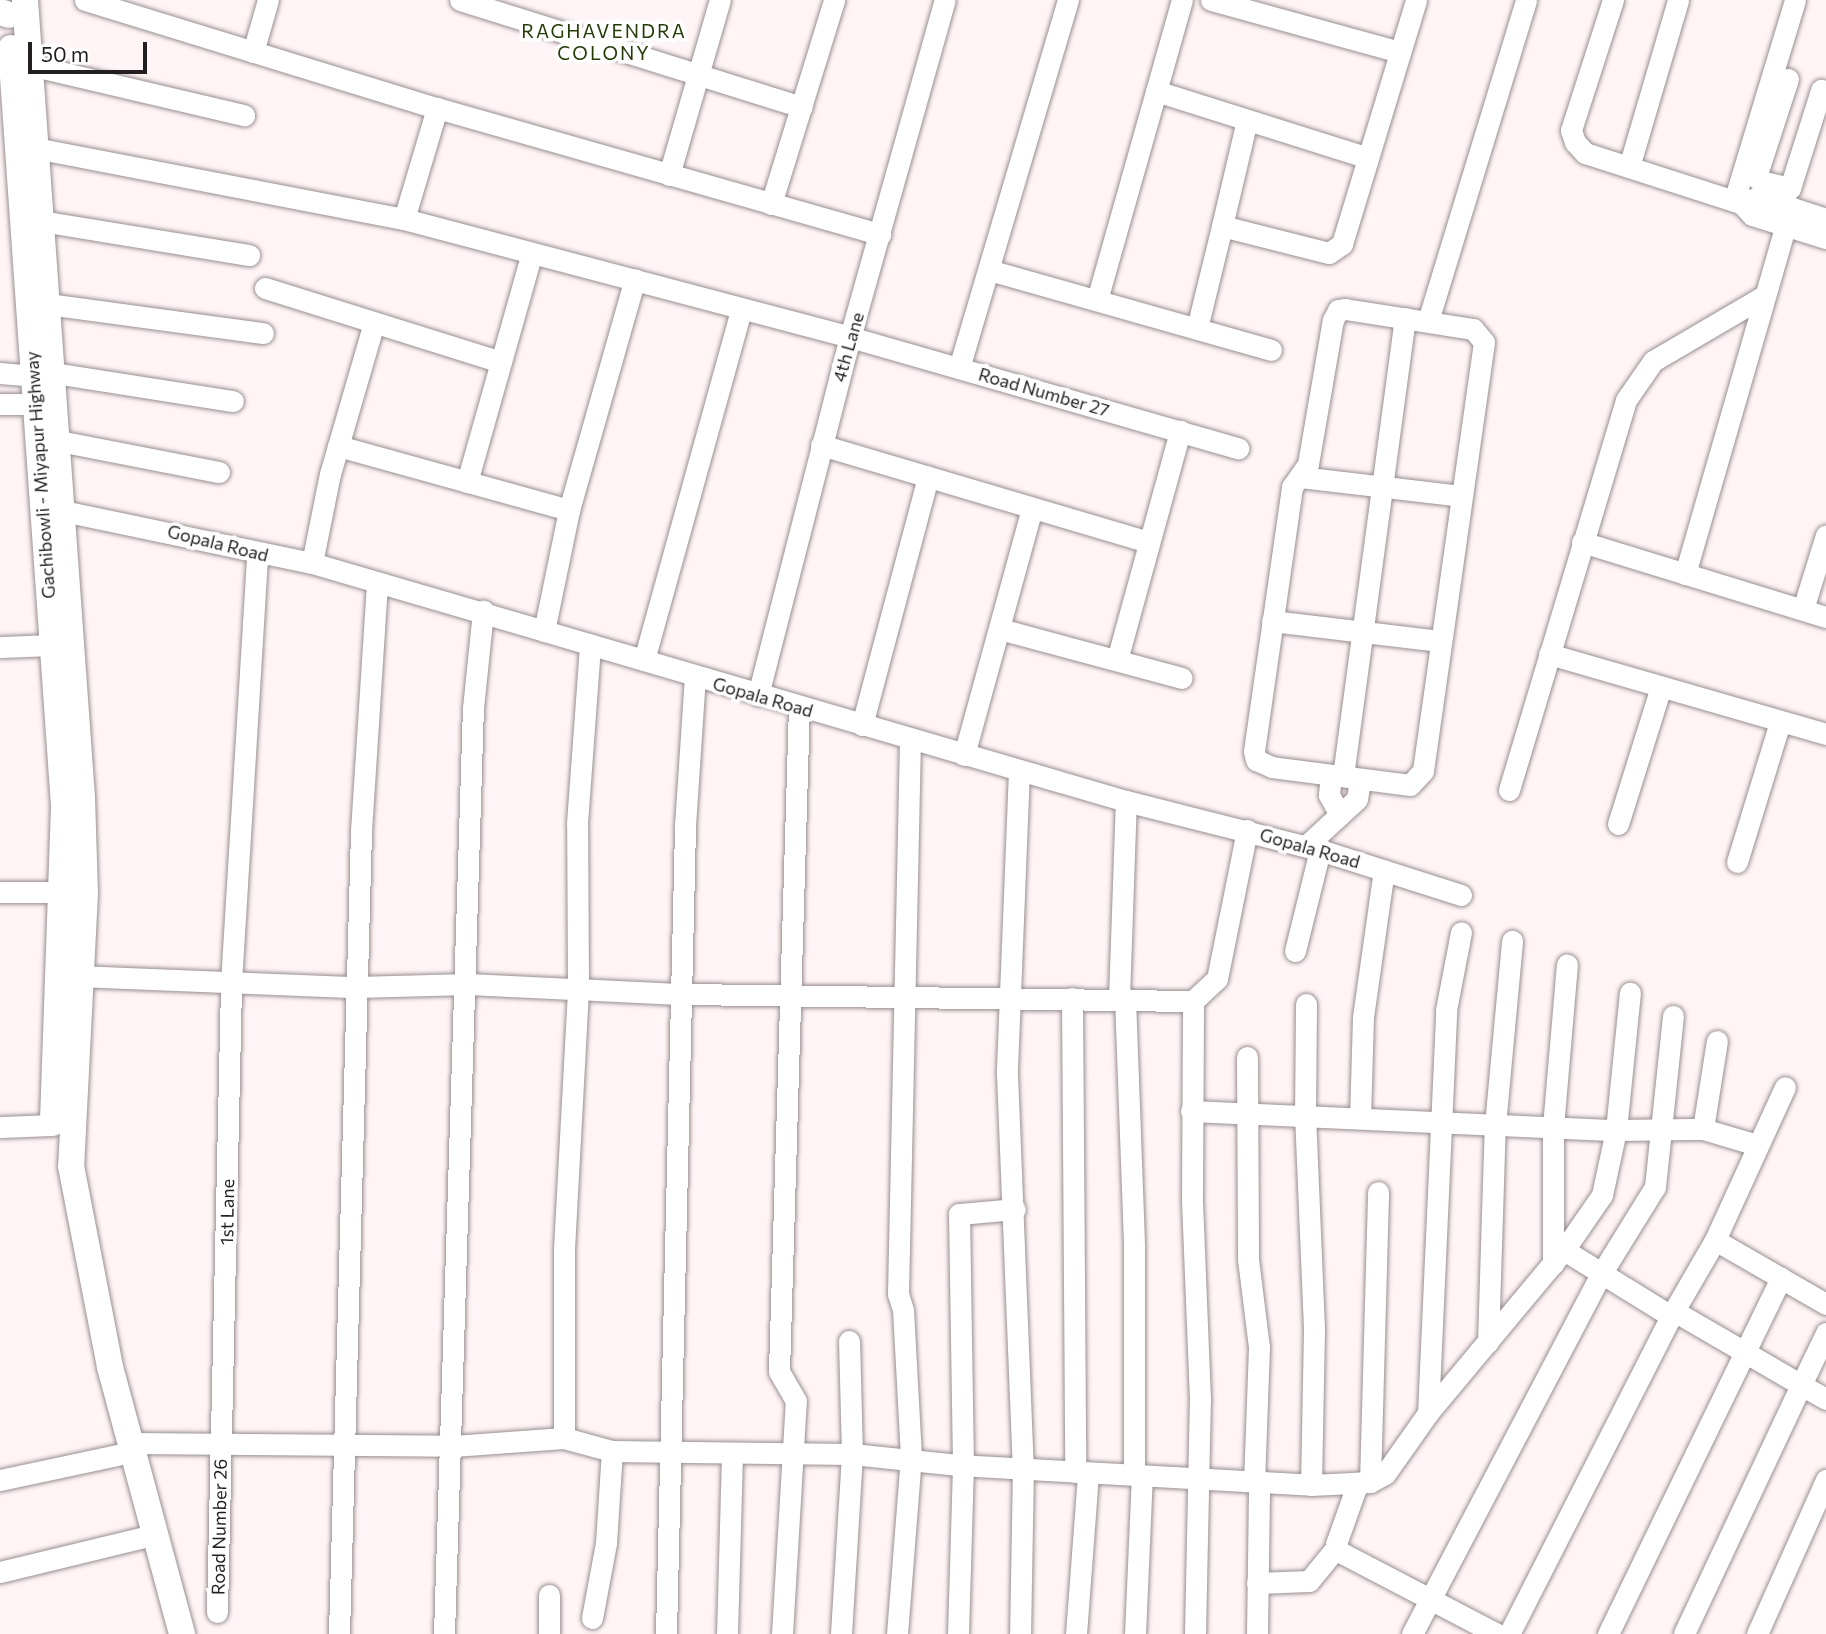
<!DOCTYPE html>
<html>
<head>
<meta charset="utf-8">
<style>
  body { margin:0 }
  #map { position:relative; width:1826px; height:1634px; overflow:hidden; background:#fff5f6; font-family:Commissioner,sans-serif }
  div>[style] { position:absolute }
  .roads { filter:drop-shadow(0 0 2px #998e90) drop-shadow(0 0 2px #998e90) }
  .minor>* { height:21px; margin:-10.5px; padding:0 10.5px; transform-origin:10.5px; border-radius:10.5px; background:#fff }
  .major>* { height:26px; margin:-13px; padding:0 13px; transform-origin:13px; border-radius:13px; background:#fff }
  span { translate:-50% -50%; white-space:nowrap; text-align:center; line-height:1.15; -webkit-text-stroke:7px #fff; paint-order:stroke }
  .street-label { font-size:18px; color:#231f20 }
  .neighbourhood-label { font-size:19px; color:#253c09; letter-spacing:2px }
  .scale { position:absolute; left:28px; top:42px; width:119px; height:32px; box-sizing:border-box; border:4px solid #231f20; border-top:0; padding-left:9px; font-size:21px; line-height:24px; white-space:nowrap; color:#231f20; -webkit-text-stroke:5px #fff; paint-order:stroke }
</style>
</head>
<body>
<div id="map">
  <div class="roads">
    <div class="minor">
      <i style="left:85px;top:0;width:368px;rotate:17.1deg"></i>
      <i style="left:437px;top:108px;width:461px;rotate:15.9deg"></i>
      <i style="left:460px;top:0;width:358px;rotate:17.4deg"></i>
      <i style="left:1211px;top:0;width:196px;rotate:15.4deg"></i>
      <i style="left:1613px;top:0;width:137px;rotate:107.9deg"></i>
      <i style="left:1571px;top:130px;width:13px;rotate:72deg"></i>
      <i style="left:1575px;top:142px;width:15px;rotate:48deg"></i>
      <i style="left:1585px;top:153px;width:164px;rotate:17.8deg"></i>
      <i style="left:1741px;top:203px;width:16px;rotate:47deg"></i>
      <i style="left:1752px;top:215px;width:77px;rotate:17.3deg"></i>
      <i style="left:253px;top:52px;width:54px;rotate:-73.9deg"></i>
      <i style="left:30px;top:65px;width:220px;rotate:13.2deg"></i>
      <i style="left:1788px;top:79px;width:103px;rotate:108.1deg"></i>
      <i style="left:1756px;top:177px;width:6px;rotate:45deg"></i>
      <i style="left:1760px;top:181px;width:31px;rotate:13deg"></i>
      <i style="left:1790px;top:188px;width:103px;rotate:-72.4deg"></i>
      <i style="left:1156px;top:91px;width:222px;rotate:17.5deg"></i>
      <i style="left:35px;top:148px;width:376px;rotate:10.9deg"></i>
      <i style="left:404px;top:219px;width:461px;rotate:14.8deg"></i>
      <i style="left:850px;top:337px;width:404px;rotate:16deg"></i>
      <i style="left:1629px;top:167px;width:174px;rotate:-73.6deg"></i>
      <i style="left:669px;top:175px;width:182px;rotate:-73.8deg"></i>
      <i style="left:1734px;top:201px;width:210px;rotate:-73.1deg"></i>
      <i style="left:1741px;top:203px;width:18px;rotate:-19deg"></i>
      <i style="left:1758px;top:197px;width:71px;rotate:17.9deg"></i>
      <i style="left:771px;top:204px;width:214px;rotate:-72.8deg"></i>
      <i style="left:404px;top:219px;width:116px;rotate:-73.4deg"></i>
      <i style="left:41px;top:221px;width:211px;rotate:9.3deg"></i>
      <i style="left:1222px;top:226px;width:109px;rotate:-76.7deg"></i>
      <i style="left:989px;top:270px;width:293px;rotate:15.8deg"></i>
      <i style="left:265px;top:288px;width:247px;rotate:17.4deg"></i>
      <i style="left:1097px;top:300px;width:312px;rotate:-74.2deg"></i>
      <i style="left:33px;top:302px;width:232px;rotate:7.7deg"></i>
      <i style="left:1345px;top:309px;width:130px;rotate:8.9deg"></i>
      <i style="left:1473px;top:329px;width:17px;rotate:50deg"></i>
      <i style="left:1484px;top:342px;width:433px;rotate:98.1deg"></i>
      <i style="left:1423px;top:771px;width:19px;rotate:133deg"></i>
      <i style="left:1410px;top:785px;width:139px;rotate:-172.6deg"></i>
      <i style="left:1272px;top:767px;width:17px;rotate:-156deg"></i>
      <i style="left:1256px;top:760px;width:9px;rotate:-103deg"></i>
      <i style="left:1254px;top:751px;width:267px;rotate:-81.8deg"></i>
      <i style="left:1292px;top:487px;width:28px;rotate:-55deg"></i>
      <i style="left:1308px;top:464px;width:146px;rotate:-80.2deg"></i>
      <i style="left:1333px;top:320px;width:11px;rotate:-63deg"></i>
      <i style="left:1338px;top:310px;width:7px;rotate:-8deg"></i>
      <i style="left:1428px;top:321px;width:336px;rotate:-73deg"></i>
      <i style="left:1197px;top:328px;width:105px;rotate:-76.2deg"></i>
      <i style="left:1222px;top:226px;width:110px;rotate:14.2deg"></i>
      <i style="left:1329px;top:253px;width:16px;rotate:-35deg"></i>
      <i style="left:1342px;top:244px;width:255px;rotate:-73.1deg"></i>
      <i style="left:959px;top:368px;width:384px;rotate:-73.5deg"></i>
      <i style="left:0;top:373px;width:33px;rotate:5deg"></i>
      <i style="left:54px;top:373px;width:181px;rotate:8.9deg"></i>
      <i style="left:0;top:404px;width:35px"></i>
      <i style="left:59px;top:441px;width:163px;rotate:11deg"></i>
      <i style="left:821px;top:445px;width:342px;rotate:16.5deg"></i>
      <i style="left:338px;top:446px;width:240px;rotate:15.5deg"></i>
      <i style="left:1300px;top:477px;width:162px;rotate:6.7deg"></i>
      <i style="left:467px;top:482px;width:235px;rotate:-74.2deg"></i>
      <i style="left:63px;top:511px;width:254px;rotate:11.8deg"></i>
      <i style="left:312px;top:563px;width:848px;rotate:16.3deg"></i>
      <i style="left:1126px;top:801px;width:200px;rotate:14.2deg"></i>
      <i style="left:1320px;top:850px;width:148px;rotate:17.7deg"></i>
      <i style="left:1582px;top:542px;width:255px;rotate:17.1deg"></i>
      <i style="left:312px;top:563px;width:91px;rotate:-78.6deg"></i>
      <i style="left:330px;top:474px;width:157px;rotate:-73.8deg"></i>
      <i style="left:1685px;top:574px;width:382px;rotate:-73.9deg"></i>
      <i style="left:1803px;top:609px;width:77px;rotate:-72.7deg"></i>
      <i style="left:1272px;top:621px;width:169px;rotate:6.8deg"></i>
      <i style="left:1000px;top:629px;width:188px;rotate:15.1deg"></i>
      <i style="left:544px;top:631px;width:124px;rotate:-78.3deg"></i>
      <i style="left:569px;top:510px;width:240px;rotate:-74.1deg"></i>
      <i style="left:0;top:647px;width:53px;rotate:-2.2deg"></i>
      <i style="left:1549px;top:654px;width:288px;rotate:16.1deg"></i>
      <i style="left:644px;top:660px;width:363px;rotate:-74.5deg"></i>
      <i style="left:1117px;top:660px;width:238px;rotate:-74.6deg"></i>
      <i style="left:758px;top:695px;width:370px;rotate:-75.6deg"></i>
      <i style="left:850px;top:337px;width:350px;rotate:-74.3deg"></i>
      <i style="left:862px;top:725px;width:257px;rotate:-75.1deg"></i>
      <i style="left:964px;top:755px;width:256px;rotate:-74.6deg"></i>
      <i style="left:1019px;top:770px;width:304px;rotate:92.3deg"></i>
      <i style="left:1007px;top:1074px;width:392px;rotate:87.7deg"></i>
      <i style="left:1023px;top:1466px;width:168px;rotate:91deg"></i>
      <i style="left:1331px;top:775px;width:20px;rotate:96deg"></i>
      <i style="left:1329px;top:795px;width:21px;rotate:61deg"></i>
      <i style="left:1343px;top:776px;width:462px;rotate:-82.3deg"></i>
      <i style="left:1509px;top:790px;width:407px;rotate:-73.3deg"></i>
      <i style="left:1626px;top:400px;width:47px;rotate:-55.3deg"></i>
      <i style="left:1653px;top:361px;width:129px;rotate:-30.4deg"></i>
      <i style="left:1618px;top:824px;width:144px;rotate:-72.6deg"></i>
      <i style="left:1306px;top:846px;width:69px;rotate:-42.7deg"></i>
      <i style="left:1357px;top:799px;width:20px;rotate:-81deg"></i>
      <i style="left:1737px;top:862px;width:146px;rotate:-72.9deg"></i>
      <i style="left:0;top:892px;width:63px"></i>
      <i style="left:1295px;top:951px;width:104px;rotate:-76.1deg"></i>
      <i style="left:77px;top:976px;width:279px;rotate:2.3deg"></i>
      <i style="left:356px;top:987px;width:112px;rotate:-1.5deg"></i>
      <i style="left:468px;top:984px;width:216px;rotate:2.7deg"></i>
      <i style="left:684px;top:994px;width:509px;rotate:0.79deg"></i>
      <i style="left:1072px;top:998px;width:474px;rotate:89.6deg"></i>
      <i style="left:1119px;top:998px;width:197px;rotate:-88deg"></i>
      <i style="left:1125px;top:998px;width:249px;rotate:87.9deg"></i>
      <i style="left:1134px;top:1247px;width:228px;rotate:90deg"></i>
      <i style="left:1306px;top:1004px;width:110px;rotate:90.5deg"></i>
      <i style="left:1305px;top:1114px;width:215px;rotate:87.6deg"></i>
      <i style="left:1314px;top:1329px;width:156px;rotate:91.1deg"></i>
      <i style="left:1247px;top:1057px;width:202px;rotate:89.7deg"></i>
      <i style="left:1248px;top:1259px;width:89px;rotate:82.9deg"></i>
      <i style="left:1259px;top:1347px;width:135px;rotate:92.1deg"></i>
      <i style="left:1191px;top:1111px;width:425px;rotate:2.6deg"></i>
      <i style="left:1616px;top:1130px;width:87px;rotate:-0.7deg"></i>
      <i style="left:1703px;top:1129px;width:56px;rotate:16.5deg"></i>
      <i style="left:1360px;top:1118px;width:101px;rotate:-88.3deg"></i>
      <i style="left:1363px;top:1017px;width:148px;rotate:-81.9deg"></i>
      <i style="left:0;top:1127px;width:53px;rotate:-2.2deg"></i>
      <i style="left:1703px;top:1129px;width:89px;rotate:-81deg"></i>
      <i style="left:1715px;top:1240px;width:128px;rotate:30deg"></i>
      <i style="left:1564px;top:1250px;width:126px;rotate:31.7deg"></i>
      <i style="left:1553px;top:1264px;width:137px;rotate:-90deg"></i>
      <i style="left:1553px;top:1127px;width:163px;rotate:-85.1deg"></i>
      <i style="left:1674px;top:1311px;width:147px;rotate:30.2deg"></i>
      <i style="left:1801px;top:1385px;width:275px;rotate:115.2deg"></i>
      <i style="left:1826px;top:1333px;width:58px;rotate:115.7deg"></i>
      <i style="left:1801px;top:1385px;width:29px;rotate:29deg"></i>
      <i style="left:1488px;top:1342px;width:217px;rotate:-88.2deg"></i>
      <i style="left:1495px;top:1125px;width:185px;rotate:-84.7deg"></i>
      <i style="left:1428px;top:1413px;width:403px;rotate:-87.4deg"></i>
      <i style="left:1446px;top:1010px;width:79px;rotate:-79.1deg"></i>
      <i style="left:564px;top:1438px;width:189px;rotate:-90deg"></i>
      <i style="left:564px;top:1249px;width:262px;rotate:-86.9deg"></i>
      <i style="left:578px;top:987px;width:164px;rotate:-90.3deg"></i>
      <i style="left:577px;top:823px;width:179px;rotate:-85.8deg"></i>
      <i style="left:130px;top:1443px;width:323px;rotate:0.5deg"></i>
      <i style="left:453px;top:1446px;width:111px;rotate:-4.1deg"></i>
      <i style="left:564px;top:1438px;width:50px;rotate:15.2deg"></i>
      <i style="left:612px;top:1451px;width:240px;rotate:0.7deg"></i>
      <i style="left:852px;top:1454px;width:107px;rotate:5.9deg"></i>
      <i style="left:958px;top:1465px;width:354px;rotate:3.2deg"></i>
      <i style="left:1311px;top:1485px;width:59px;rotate:-2.9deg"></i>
      <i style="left:1370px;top:1482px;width:17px;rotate:-28deg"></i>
      <i style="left:1385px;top:1474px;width:75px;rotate:-54.8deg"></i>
      <i style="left:1428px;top:1413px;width:212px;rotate:-50.2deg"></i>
      <i style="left:1564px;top:1250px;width:67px;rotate:-55.4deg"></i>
      <i style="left:1602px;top:1195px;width:66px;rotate:-77.8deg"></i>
      <i style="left:1616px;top:1130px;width:138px;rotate:-84.2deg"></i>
      <i style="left:0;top:1480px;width:121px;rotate:-12deg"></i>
      <i style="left:1370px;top:1482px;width:290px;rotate:-88.4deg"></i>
      <i style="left:1357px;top:1485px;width:63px;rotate:109.6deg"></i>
      <i style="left:1336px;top:1544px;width:7px;rotate:74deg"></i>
      <i style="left:1338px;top:1551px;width:179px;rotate:27.6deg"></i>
      <i style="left:0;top:1572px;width:145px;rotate:-13.6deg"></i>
      <i style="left:1257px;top:1583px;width:52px;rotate:-2.2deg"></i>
      <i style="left:1309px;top:1581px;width:43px;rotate:-50.7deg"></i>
      <i style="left:217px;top:1612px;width:629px;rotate:-88.72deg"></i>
      <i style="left:231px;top:983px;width:429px;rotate:-86.5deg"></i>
      <i style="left:592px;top:1618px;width:76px;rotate:-79.4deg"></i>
      <i style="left:606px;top:1543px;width:92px;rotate:-86.3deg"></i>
      <i style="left:339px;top:1634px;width:803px;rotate:-88.43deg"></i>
      <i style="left:361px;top:831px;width:248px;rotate:-86.3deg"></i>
      <i style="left:444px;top:1634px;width:926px;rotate:-88.21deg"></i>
      <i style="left:473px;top:708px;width:98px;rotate:-84.1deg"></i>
      <i style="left:549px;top:1634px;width:39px;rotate:-90deg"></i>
      <i style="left:666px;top:1634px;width:808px;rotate:-88.65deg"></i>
      <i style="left:685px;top:826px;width:149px;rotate:-86.2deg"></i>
      <i style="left:727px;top:1634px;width:179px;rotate:-88.4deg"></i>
      <i style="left:782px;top:1634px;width:233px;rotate:-86.6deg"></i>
      <i style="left:796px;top:1401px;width:34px;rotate:-120deg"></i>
      <i style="left:779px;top:1371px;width:665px;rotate:-88.28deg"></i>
      <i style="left:841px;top:1634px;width:180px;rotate:-86.5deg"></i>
      <i style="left:852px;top:1454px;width:113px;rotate:-91.5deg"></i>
      <i style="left:897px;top:1634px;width:178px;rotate:-85.5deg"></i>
      <i style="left:911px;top:1457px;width:147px;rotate:-93.1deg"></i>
      <i style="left:903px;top:1310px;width:17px;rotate:-107deg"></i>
      <i style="left:898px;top:1294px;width:556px;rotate:-88.76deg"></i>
      <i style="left:958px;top:1634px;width:168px;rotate:-88.3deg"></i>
      <i style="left:963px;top:1466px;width:252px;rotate:-90.9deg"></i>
      <i style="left:959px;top:1214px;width:56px;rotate:-5.1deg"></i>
      <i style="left:1076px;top:1634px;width:161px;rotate:-85.7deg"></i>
      <i style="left:1135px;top:1634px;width:159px;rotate:-87.5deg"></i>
      <i style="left:1195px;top:1634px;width:234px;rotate:-88.8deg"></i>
      <i style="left:1200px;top:1400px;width:201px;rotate:-92.3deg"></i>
      <i style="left:1192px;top:1199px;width:198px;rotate:-89.7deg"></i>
      <i style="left:1193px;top:1001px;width:33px;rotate:-43deg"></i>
      <i style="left:1217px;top:979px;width:152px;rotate:-78.6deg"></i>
      <i style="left:1257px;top:1634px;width:152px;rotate:-89.2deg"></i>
      <i style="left:1412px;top:1634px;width:407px;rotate:-62.3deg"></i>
      <i style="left:1601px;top:1274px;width:102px;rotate:-58.2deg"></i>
      <i style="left:1655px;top:1187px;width:172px;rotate:-84deg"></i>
      <i style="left:1509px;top:1634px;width:357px;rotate:-63deg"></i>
      <i style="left:1671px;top:1316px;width:88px;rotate:-59.9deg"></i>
      <i style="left:1715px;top:1240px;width:168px;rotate:-65.4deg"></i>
      <i style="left:1608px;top:1634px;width:396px;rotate:-64.1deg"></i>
      <i style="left:1757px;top:1634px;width:169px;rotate:-65.9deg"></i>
    </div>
    <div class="major">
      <i style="left:25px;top:0;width:800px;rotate:85.91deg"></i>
      <i style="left:82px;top:798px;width:95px;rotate:88.2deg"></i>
      <i style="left:85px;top:893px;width:273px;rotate:92.9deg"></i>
      <i style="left:71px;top:1166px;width:205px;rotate:79deg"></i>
      <i style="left:110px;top:1367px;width:277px;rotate:74.9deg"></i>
      <i style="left:0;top:12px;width:9px;rotate:18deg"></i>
      <i style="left:11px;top:48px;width:760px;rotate:86deg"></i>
      <i style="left:64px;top:806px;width:315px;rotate:92deg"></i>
    </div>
  </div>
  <div class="street-label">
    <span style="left:848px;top:347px;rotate:-74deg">4th Lane</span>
    <span style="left:1044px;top:392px;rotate:16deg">Road Number 27</span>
    <span style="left:40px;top:475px;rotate:-94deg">Gachibowli - Miyapur Highway</span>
    <span style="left:218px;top:543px;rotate:14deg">Gopala Road</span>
    <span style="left:763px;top:697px;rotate:16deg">Gopala Road</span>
    <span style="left:1310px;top:848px;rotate:16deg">Gopala Road</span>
    <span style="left:227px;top:1212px;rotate:-89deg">1st Lane</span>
    <span style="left:219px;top:1527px;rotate:-89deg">Road Number 26</span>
  </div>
  <div class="neighbourhood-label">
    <span style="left:604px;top:42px">RAGHAVENDRA<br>COLONY</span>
  </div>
  <div class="scale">50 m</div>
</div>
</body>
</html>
